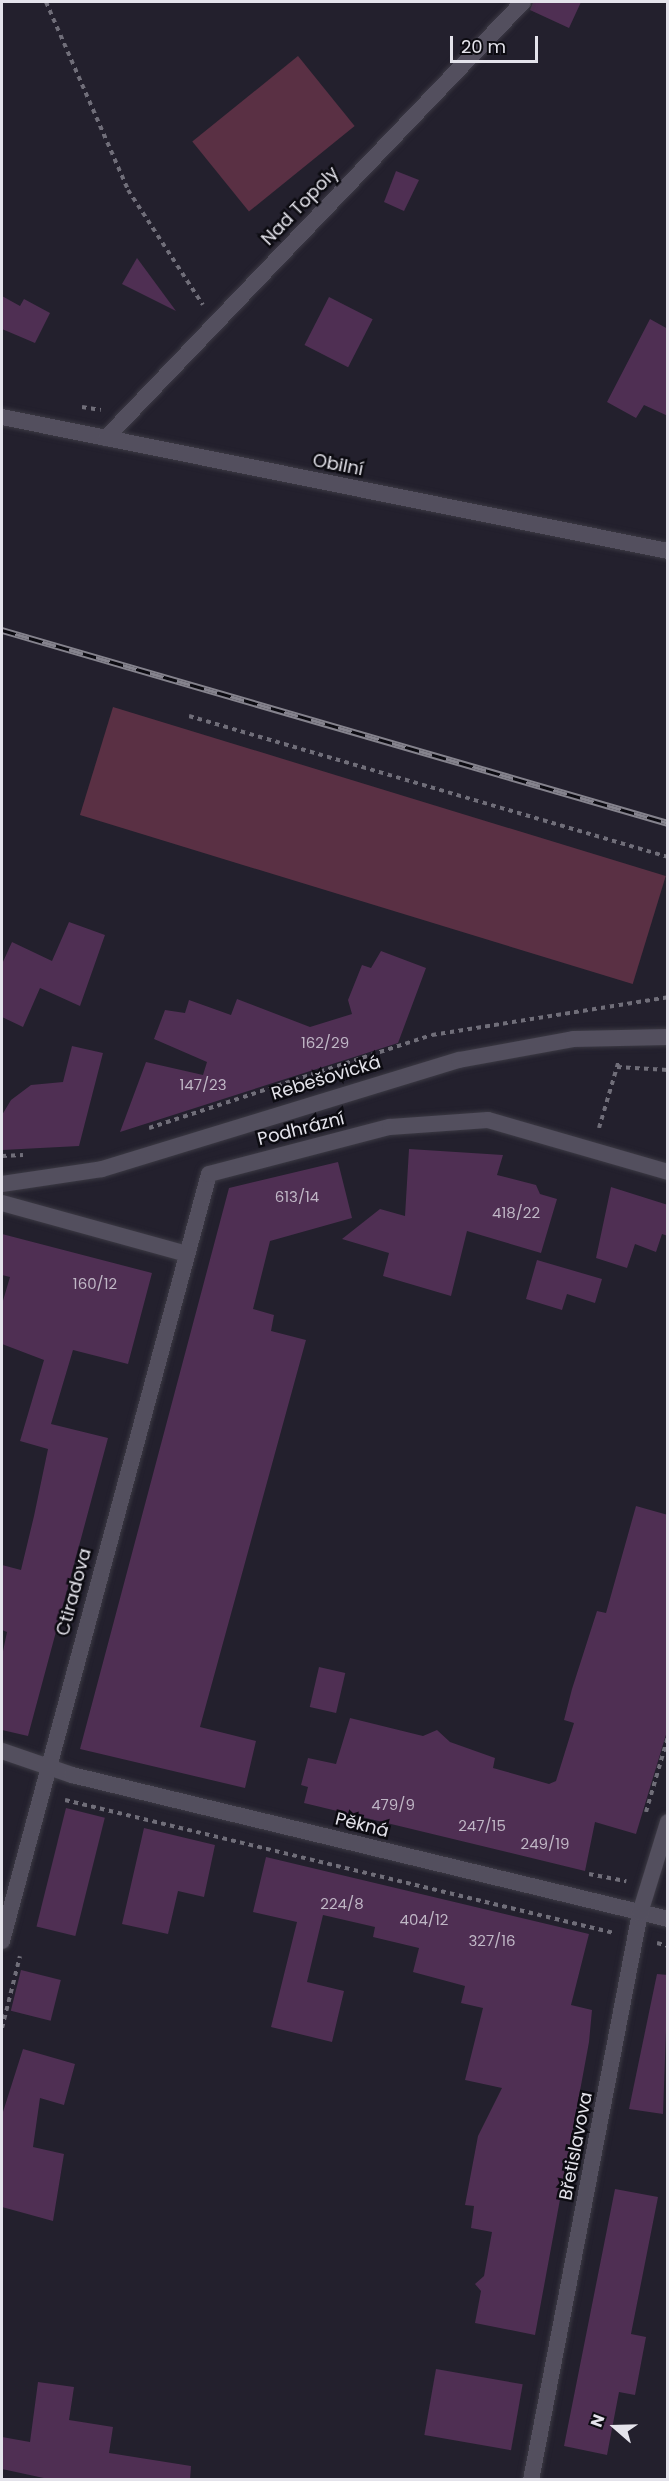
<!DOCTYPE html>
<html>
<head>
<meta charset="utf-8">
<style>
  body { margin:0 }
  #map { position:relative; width:669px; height:2481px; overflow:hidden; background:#23202d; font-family:Poppins,sans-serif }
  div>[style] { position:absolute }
  .green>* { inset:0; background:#5a3044; transform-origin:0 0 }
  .building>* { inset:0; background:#4f2f53; transform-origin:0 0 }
  .path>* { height:4px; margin-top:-2px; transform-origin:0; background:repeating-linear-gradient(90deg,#706e79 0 4.5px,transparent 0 9px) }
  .roads { filter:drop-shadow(0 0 2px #3c3a44) drop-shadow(0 0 2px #3c3a44) }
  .minor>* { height:16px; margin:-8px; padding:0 8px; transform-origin:8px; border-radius:8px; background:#534f5e }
  .rail>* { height:7px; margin-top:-3.5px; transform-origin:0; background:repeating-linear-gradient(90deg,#0c0b11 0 14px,#85838d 0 28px); box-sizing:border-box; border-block:2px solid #85838d }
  span { translate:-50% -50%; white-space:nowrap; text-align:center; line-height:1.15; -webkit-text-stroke:5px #0c0b11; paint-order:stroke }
  .number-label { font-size:15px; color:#bfb6c5 }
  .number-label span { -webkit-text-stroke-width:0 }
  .street-label { font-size:18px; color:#e4e3eb }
  .frame { position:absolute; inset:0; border:3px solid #e4e3eb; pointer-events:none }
  .north { position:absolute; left:585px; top:2397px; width:60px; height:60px; -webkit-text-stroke:4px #0c0b11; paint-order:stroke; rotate:290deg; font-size:16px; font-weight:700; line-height:24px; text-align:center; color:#e4e3eb }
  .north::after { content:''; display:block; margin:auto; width:21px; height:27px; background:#e4e3eb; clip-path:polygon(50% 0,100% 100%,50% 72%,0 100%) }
  .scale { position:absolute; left:450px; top:36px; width:88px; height:27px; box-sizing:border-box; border:3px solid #e4e3eb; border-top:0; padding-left:8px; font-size:18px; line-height:21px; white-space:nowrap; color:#e4e3eb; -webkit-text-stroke:4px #0c0b11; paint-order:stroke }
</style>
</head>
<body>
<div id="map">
  <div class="green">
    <i style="left:298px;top:56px;width:90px;height:136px;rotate:51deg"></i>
    <i style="left:113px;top:707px;width:578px;height:113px;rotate:17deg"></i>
  </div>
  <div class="building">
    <i style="clip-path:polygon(533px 2px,581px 2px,569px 28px,530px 10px)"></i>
    <i style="clip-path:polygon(396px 171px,419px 180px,404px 211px,384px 202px)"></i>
    <i style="clip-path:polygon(137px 258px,176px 311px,122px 284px)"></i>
    <i style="clip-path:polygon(2px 296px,20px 306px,24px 299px,50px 313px,35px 343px,2px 329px)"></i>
    <i style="left:329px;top:297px;width:49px;height:54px;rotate:27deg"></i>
    <i style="clip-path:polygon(650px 319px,668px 329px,668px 416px,644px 405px,636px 418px,607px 402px)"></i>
    <i style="clip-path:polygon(69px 922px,105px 935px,80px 1006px,40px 988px,23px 1027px,2px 1017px,2px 964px,12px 942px,52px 961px)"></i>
    <i style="clip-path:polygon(381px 951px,426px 968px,398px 1043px,120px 1132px,146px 1062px,203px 1075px,207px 1062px,154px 1039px,165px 1010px,185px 1013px,189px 1000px,231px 1015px,237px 999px,310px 1027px,352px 1014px,348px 1000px,362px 965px,371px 968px)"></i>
    <i style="clip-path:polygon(72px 1046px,103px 1053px,79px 1146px,2px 1150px,2px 1115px,11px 1100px,31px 1085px,63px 1082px)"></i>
    <i style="clip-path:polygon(409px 1149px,503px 1155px,497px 1175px,536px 1185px,540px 1194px,557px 1199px,541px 1253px,467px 1231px,451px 1296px,383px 1276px,389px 1253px,342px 1239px,380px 1209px,405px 1216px)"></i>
    <i style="clip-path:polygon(338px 1162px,352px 1218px,270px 1241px,253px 1309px,274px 1315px,271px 1331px,306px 1340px,200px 1727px,256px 1741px,245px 1788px,80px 1749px,229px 1188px)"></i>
    <i style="clip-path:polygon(611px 1187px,668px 1205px,668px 1236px,662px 1234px,656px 1252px,635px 1244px,627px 1268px,596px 1258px)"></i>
    <i style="clip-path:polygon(2px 1234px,152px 1273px,128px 1364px,73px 1350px,51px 1424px,108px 1438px,28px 1736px,2px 1730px,2px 1656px,7px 1632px,2px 1630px,2px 1565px,21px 1570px,34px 1516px,48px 1449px,20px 1441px,44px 1360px,2px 1344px,2px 1304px,10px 1277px,2px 1275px)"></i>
    <i style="clip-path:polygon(537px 1260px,602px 1279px,595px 1303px,567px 1294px,562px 1310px,526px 1299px)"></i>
    <i style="clip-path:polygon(636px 1506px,668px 1515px,668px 1728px,636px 1834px,595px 1822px,585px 1871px,304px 1803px,308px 1787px,301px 1785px,308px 1758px,336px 1764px,350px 1718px,423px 1736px,437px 1730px,450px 1742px,495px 1758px,493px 1768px,549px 1784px,556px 1781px,574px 1723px,564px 1720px,572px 1689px,597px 1611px,606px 1613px)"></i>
    <i style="left:319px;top:1667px;width:27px;height:41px;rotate:13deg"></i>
    <i style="left:66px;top:1808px;width:40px;height:122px;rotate:14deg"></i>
    <i style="clip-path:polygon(144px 1828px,215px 1845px,204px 1897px,178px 1891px,168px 1934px,122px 1924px)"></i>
    <i style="clip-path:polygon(266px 1857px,589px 1934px,571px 2005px,592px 2010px,589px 2042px,535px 2335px,475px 2323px,481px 2291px,475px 2284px,484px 2276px,492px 2232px,471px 2228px,474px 2206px,465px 2205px,478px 2136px,502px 2088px,465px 2080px,483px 2008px,461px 2003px,465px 1986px,413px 1972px,419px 1948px,373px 1937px,375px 1927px,323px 1915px,307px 1982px,344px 1991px,332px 2042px,271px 2027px,297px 1922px,253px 1912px)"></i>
    <i style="left:21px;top:1970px;width:41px;height:42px;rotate:14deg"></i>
    <i style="clip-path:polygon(657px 1974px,668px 1975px,663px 2114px,629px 2109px)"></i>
    <i style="clip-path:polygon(23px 2049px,75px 2064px,64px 2105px,40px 2098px,33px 2147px,64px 2154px,53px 2221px,2px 2207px,2px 2115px)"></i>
    <i style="clip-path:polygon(615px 2189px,658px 2197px,631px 2334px,646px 2337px,635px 2395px,619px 2392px,607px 2455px,564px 2446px)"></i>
    <i style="left:436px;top:2369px;width:88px;height:67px;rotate:10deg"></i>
    <i style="clip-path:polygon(38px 2382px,74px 2387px,69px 2420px,113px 2427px,109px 2453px,191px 2466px,190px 2480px,53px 2480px,2px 2469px,2px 2437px,30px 2442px)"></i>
  </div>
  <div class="path">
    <i style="left:46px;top:2px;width:205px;rotate:66.4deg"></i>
    <i style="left:128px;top:190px;width:137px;rotate:56.9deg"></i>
    <i style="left:82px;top:407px;width:19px;rotate:9deg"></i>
    <i style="left:189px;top:716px;width:499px;rotate:16.4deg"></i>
    <i style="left:617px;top:1067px;width:51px;rotate:3.4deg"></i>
    <i style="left:149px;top:1128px;width:298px;rotate:-18.2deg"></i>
    <i style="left:432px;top:1035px;width:239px;rotate:-9.1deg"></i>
    <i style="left:599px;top:1128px;width:71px;rotate:-73.6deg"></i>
    <i style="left:2px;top:1156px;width:21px;rotate:-3deg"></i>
    <i style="left:65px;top:1800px;width:565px;rotate:13.62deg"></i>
    <i style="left:646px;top:1812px;width:78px;rotate:-73.7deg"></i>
    <i style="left:589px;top:1874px;width:38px;rotate:11deg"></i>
    <i style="left:657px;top:1943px;width:11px;rotate:15deg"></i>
    <i style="left:2px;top:2028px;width:74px;rotate:-76deg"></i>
  </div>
  <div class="roads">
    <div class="minor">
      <i style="left:2px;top:417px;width:679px;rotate:11.38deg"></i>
      <i style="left:106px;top:438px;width:603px;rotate:-46.28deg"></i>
      <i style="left:2px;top:1184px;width:101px;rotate:-8.5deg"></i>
      <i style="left:102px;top:1169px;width:373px;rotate:-17deg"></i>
      <i style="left:459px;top:1060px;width:116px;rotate:-10.4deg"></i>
      <i style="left:573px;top:1039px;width:95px;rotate:-1.2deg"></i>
      <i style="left:2px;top:1203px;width:188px;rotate:15.4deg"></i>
      <i style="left:2px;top:1751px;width:74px;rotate:18.9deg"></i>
      <i style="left:72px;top:1775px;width:613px;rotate:13.58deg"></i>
      <i style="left:2px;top:1941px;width:794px;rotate:-74.9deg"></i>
      <i style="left:209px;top:1174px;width:187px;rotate:-14.6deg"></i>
      <i style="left:390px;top:1127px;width:98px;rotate:-4.1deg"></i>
      <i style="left:488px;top:1120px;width:187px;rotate:16.1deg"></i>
      <i style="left:531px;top:2480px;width:577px;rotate:-79.12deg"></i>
      <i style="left:640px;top:1913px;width:95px;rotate:-72.9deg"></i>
    </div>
  </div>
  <div class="rail">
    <i style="left:2px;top:630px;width:693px;rotate:16.16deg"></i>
  </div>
  <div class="number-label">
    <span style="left:325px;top:1043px">162/29</span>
    <span style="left:203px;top:1085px">147/23</span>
    <span style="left:297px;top:1197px">613/14</span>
    <span style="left:516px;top:1213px">418/22</span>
    <span style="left:95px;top:1284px">160/12</span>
    <span style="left:393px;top:1805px">479/9</span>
    <span style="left:482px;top:1826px">247/15</span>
    <span style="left:545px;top:1844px">249/19</span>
    <span style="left:342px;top:1904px">224/8</span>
    <span style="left:424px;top:1920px">404/12</span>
    <span style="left:492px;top:1941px">327/16</span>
  </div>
  <div class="street-label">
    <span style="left:300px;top:206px;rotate:-46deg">Nad Topoly</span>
    <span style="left:338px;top:465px;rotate:11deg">Obilní</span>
    <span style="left:326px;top:1078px;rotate:-17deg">Rebešovická</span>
    <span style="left:301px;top:1129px;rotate:-14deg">Podhrázní</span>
    <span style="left:74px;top:1592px;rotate:-75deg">Ctiradova</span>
    <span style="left:362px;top:1825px;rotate:14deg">Pěkná</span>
    <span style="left:576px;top:2146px;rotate:-79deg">Břetislavova</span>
  </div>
  <div class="frame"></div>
  <div class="north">N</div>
  <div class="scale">20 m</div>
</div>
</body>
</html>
